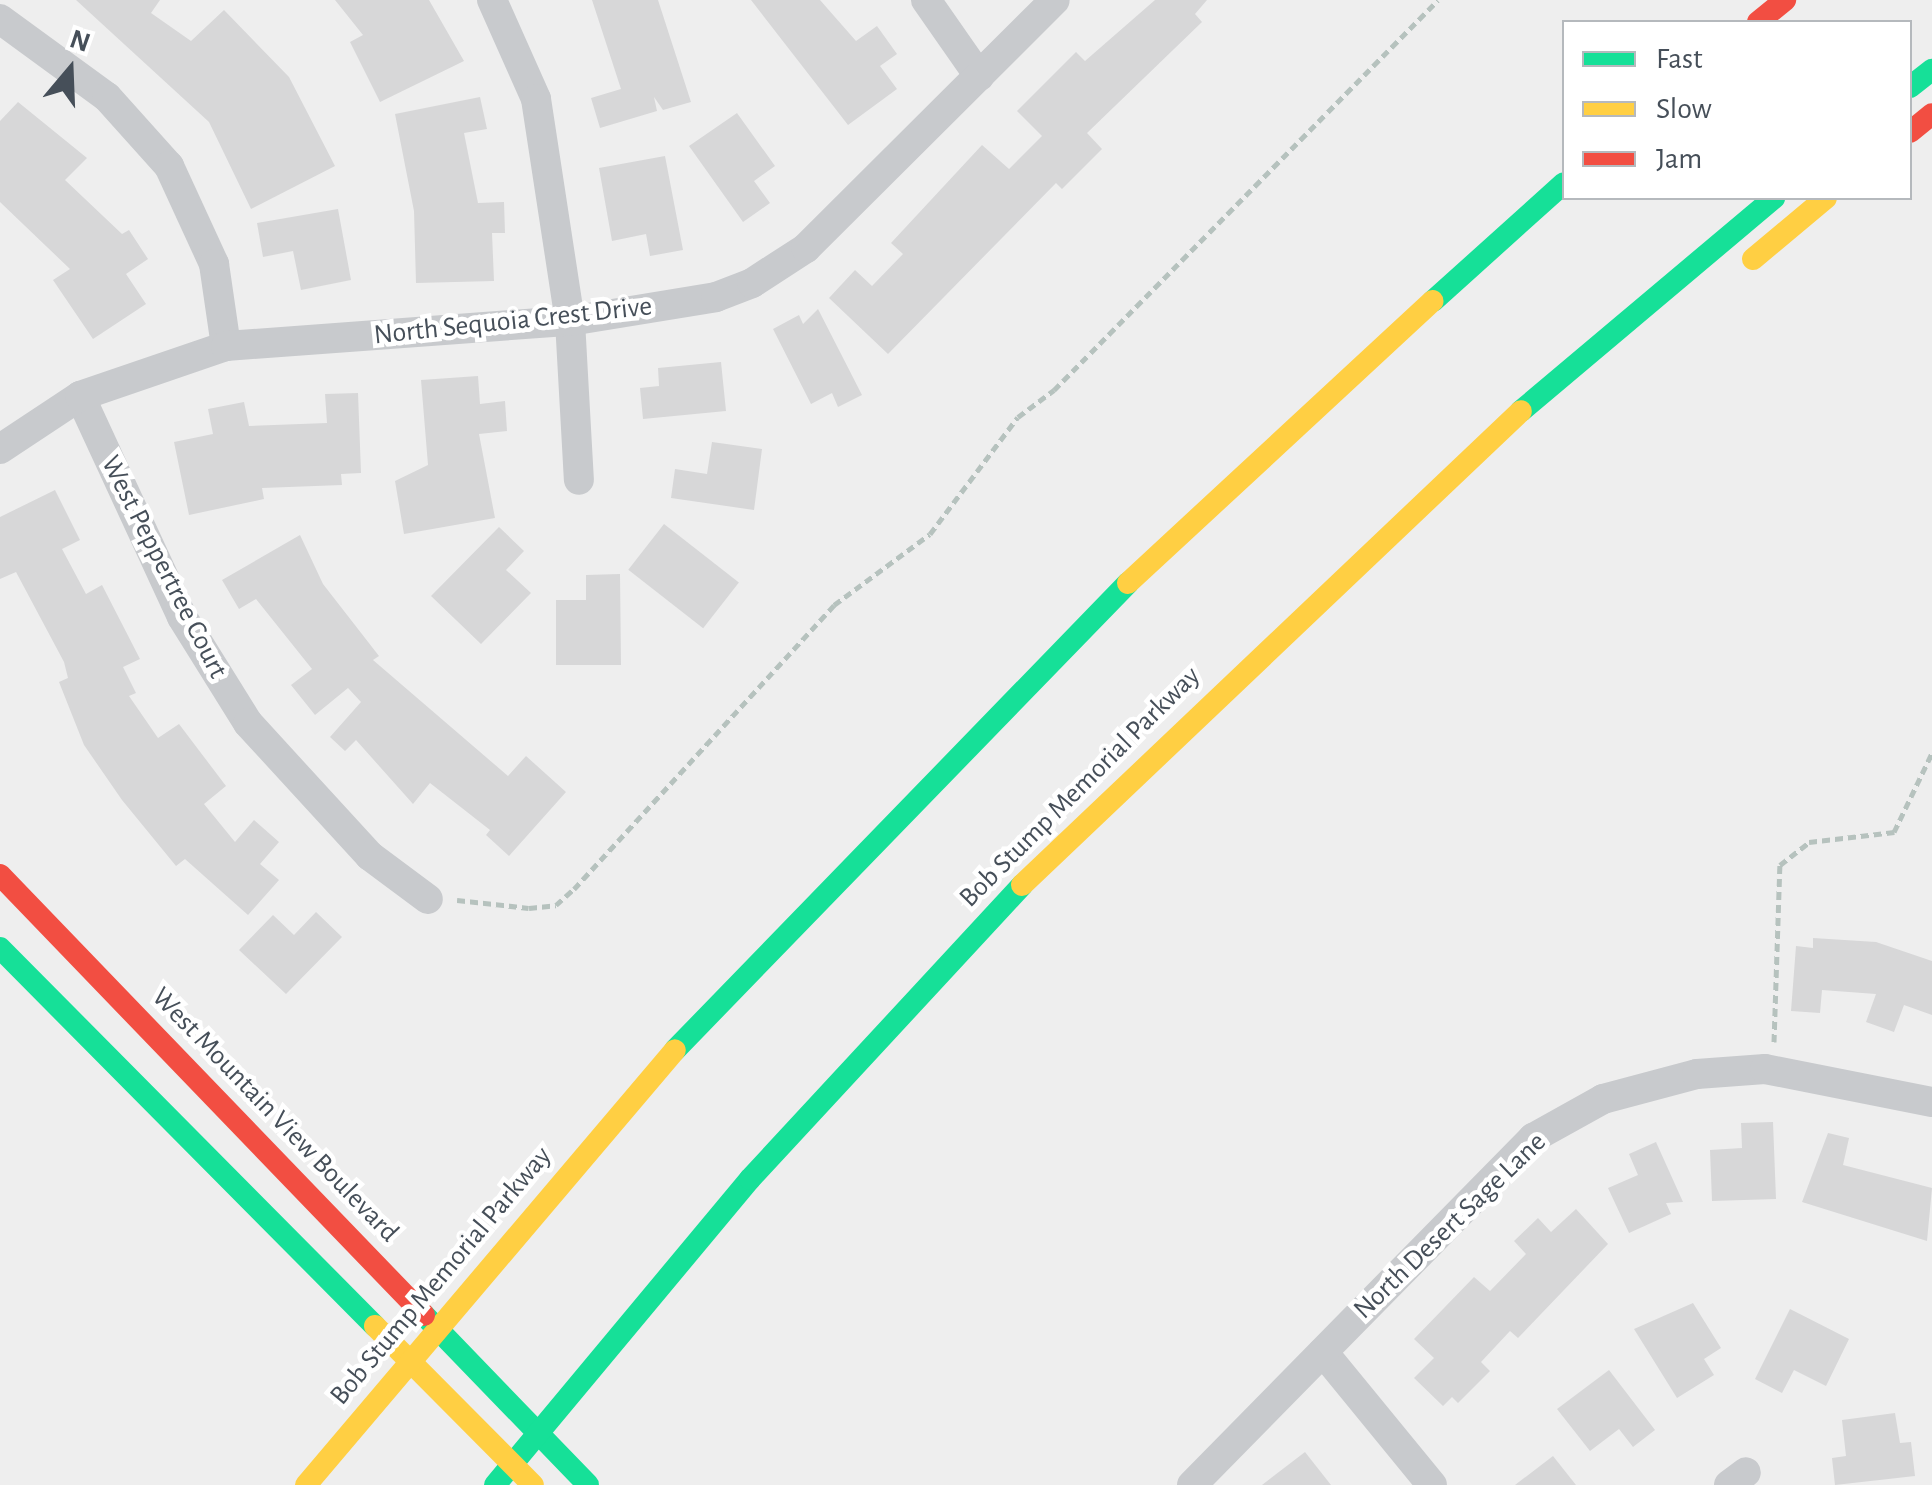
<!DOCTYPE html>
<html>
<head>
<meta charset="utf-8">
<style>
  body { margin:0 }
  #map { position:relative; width:1932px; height:1485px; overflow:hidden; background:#eee; font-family:"Alegreya Sans",sans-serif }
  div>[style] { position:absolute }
  .building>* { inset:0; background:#d7d7d8; transform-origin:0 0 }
  .path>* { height:5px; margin-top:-2.5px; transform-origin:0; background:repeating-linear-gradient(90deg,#b6c2be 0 8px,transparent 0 13px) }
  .street>* { height:30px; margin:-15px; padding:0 15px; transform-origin:15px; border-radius:15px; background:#c8cacd }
  .fast>* { height:22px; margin:-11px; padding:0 11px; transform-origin:11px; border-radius:11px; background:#16e098 }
  .slow>* { height:22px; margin:-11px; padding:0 11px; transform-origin:11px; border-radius:11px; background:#ffcf43 }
  .jam>* { height:22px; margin:-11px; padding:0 11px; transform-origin:11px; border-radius:11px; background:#f24e42 }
  span { translate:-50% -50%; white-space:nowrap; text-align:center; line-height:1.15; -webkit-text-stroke:9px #fff; paint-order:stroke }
  .street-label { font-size:28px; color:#464f59 }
  .legend { position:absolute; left:1562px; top:20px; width:350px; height:180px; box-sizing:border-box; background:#fff; border:2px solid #b5b9bd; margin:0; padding:12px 18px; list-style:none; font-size:30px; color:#464f59 }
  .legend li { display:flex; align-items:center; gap:20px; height:50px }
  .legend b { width:50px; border:2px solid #b5b9bd }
  .north { position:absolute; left:20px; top:20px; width:100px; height:100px; -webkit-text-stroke:8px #fff; paint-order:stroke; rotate:19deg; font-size:28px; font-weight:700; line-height:40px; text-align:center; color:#464f59 }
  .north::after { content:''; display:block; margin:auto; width:35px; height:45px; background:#464f59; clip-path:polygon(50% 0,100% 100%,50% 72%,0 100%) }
</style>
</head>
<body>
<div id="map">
  <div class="building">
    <i style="clip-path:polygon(76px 0,160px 0,151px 13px,191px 41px,224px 10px,289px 77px,335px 166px,251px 209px,209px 122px)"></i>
    <i style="clip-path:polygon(335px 0,429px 0,464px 61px,380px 102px,350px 42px,363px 35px)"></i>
    <i style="clip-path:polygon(592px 0,658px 0,691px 102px,663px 110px,654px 97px,657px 111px,600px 128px,591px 98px,621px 89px)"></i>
    <i style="clip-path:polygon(751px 0,820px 0,856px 41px,877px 26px,897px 54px,880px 66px,897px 89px,848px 125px)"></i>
    <i style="clip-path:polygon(1155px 0,1207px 0,1195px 14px,1202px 22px,1087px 133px,1102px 149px,1062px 189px,1056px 183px,888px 354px,829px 298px,855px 270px,872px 286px,903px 254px,891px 243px,982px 145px,1009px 169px,1042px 136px,1017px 111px,1076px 52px,1085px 61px)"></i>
    <i style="clip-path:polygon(480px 97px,487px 129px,464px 133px,478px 203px,504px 202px,505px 233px,492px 233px,494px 281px,416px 283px,414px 211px,395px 114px)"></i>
    <i style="clip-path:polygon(18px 102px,87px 158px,65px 180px,122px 234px,129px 230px,148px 259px,126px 274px,146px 304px,93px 339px,53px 280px,70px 269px,0 202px,0 121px)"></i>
    <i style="clip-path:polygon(737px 113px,775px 166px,754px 181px,770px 203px,743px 222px,689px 146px)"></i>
    <i style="clip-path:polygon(665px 156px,683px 250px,650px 256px,646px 234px,612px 241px,599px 168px)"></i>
    <i style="clip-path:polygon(338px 209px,351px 280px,301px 290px,293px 251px,263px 257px,257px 223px)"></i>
    <i style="clip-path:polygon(818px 309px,862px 395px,838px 407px,832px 393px,811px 404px,773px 329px,799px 315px,803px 324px)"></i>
    <i style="clip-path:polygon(721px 362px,726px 411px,643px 419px,640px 388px,659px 386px,658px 368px)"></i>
    <i style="clip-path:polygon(478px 376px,480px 404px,505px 401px,507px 431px,479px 434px,495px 518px,404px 534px,395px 481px,428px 465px,421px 380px)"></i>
    <i style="clip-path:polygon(358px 393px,361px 473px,341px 474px,342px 485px,262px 488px,264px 499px,189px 515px,174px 442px,213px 434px,208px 409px,244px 402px,249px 426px,327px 423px,325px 394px)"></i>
    <i style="clip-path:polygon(712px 442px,762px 449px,754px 510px,671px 498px,675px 469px,707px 474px)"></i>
    <i style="clip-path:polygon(55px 490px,80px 540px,62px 549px,86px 594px,102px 585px,140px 659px,123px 667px,136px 693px,129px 696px,158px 738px,179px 724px,226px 786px,204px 804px,235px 842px,254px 820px,279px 842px,260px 864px,279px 880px,248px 915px,185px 859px,176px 866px,122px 800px,84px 745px,59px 682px,68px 678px,64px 662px,16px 572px,0 579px,0 517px)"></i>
    <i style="left:664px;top:524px;width:95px;height:58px;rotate:38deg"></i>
    <i style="clip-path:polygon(499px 527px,524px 551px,506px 570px,531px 593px,481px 644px,431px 596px)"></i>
    <i style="clip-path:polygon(300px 535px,323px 584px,379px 656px,373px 660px,508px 776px,526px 756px,566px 792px,509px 856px,486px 835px,490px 830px,430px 783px,413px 804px,356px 740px,345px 751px,330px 737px,361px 702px,348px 688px,315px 715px,291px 685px,312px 669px,256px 599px,239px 609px,222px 580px)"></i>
    <i style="clip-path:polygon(620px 574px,621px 665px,556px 665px,556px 600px,586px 600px,586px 575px)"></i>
    <i style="clip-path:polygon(316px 912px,342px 937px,286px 994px,239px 950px,273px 915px,294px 935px)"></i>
    <i style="clip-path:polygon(1813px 938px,1876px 942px,1932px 961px,1932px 1015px,1904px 1005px,1894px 1032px,1866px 1022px,1876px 994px,1822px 990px,1820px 1013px,1791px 1011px,1796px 946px,1813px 948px)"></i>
    <i style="clip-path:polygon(1773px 1122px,1776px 1199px,1712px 1201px,1710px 1150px,1742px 1148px,1741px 1123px)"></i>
    <i style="clip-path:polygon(1828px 1133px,1849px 1138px,1843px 1165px,1932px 1188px,1927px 1241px,1802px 1202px)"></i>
    <i style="clip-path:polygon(1656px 1142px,1683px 1202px,1666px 1203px,1671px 1214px,1629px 1233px,1608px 1188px,1638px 1175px,1629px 1154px)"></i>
    <i style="clip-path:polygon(1576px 1209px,1608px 1244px,1518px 1338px,1510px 1331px,1481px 1362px,1490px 1371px,1458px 1403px,1452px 1397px,1443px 1406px,1414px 1378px,1434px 1358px,1414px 1339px,1474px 1277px,1490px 1291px,1526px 1254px,1514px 1241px,1538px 1218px,1551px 1232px)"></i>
    <i style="clip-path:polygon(1693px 1303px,1721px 1348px,1704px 1359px,1714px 1375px,1677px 1398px,1634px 1329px)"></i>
    <i style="clip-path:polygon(1790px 1309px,1849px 1339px,1826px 1386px,1794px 1370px,1782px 1393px,1755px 1379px)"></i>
    <i style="clip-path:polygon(1609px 1370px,1655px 1430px,1633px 1447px,1619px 1429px,1590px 1451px,1557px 1409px)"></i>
    <i style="clip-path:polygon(1895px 1413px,1900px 1443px,1911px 1442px,1915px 1476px,1835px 1485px,1832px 1458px,1846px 1456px,1842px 1420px)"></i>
    <i style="clip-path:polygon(1305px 1452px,1331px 1485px,1262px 1485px)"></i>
    <i style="clip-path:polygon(1553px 1456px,1576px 1485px,1515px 1485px)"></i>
  </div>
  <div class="path">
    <i style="left:457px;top:900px;width:72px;rotate:6.3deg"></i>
    <i style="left:529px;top:908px;width:27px;rotate:-6deg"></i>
    <i style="left:556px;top:905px;width:24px;rotate:-42deg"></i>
    <i style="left:574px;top:889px;width:385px;rotate:-47.5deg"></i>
    <i style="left:834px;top:605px;width:119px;rotate:-36.5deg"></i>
    <i style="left:930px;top:534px;width:146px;rotate:-53.1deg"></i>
    <i style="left:1018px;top:417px;width:45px;rotate:-36.9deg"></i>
    <i style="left:1054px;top:390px;width:547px;rotate:-45.44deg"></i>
    <i style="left:1774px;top:1042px;width:177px;rotate:-88.1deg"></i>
    <i style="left:1780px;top:865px;width:37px;rotate:-38deg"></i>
    <i style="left:1809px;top:842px;width:86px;rotate:-6.7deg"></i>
    <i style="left:1894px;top:832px;width:88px;rotate:-64.3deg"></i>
  </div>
  <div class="street">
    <i style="left:492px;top:0;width:108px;rotate:66deg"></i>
    <i style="left:536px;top:99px;width:225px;rotate:81.3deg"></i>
    <i style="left:570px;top:321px;width:159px;rotate:86.8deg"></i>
    <i style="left:926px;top:0;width:93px;rotate:55.1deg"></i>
    <i style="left:0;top:19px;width:132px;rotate:36.1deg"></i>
    <i style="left:107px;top:97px;width:93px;rotate:48.1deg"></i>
    <i style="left:169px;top:166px;width:108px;rotate:65.3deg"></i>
    <i style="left:214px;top:264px;width:83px;rotate:81.7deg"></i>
    <i style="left:80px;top:396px;width:243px;rotate:65.2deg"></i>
    <i style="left:182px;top:617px;width:125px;rotate:58.1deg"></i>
    <i style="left:248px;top:723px;width:180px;rotate:47.5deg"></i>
    <i style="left:370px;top:856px;width:72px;rotate:36.6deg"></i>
    <i style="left:0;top:449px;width:96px;rotate:-33.5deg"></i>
    <i style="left:80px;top:396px;width:154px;rotate:-18.9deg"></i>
    <i style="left:226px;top:346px;width:345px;rotate:-4.2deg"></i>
    <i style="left:570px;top:321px;width:148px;rotate:-9.3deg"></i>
    <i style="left:716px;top:297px;width:39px;rotate:-21deg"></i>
    <i style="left:752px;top:283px;width:64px;rotate:-32.9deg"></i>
    <i style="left:806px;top:248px;width:351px;rotate:-44.9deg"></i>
    <i style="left:1323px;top:1352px;width:172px;rotate:50.7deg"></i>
    <i style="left:1192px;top:1485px;width:487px;rotate:-45.5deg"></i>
    <i style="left:1533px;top:1138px;width:80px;rotate:-29.1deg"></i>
    <i style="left:1603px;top:1099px;width:97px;rotate:-14.9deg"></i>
    <i style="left:1697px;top:1074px;width:68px;rotate:-4.2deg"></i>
    <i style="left:1765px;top:1069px;width:170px;rotate:11.2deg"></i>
    <i style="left:1729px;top:1485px;width:21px;rotate:-37deg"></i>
  </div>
  <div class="fast">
    <i style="left:1910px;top:87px;width:28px;rotate:-38deg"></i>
    <i style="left:1433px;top:301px;width:176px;rotate:-42deg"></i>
    <i style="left:1521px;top:411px;width:331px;rotate:-40.1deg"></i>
    <i style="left:0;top:948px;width:532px;rotate:45.23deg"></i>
    <i style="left:675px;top:1050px;width:651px;rotate:-45.87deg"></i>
    <i style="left:424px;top:1315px;width:236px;rotate:46deg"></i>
    <i style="left:495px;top:1485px;width:398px;rotate:-50.2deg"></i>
    <i style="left:750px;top:1179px;width:401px;rotate:-47.2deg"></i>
  </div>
  <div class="slow">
    <i style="left:1753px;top:259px;width:95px;rotate:-39.9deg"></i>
    <i style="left:1128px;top:583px;width:415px;rotate:-42.8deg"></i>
    <i style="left:1022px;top:885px;width:688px;rotate:-43.53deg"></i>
    <i style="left:375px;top:1326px;width:224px;rotate:45.2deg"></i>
    <i style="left:306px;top:1485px;width:570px;rotate:-49.69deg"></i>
  </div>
  <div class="jam">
    <i style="left:1758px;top:22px;width:35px;rotate:-39deg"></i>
    <i style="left:1910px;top:132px;width:28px;rotate:-39deg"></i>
    <i style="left:0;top:875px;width:611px;rotate:46.06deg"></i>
  </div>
  <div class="street-label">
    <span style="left:513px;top:321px;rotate:-6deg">North Sequoia Crest Drive</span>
    <span style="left:164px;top:567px;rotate:63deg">West Peppertree Court</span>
    <span style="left:1080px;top:787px;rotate:-45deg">Bob Stump Memorial Parkway</span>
    <span style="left:275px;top:1115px;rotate:46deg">West Mountain View Boulevard</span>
    <span style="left:1450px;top:1226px;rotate:-44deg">North Desert Sage Lane</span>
    <span style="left:441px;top:1276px;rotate:-50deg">Bob Stump Memorial Parkway</span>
  </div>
  <ul class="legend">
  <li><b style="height:12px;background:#16e098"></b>Fast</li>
  <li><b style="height:12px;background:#ffcf43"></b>Slow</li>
  <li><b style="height:12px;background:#f24e42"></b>Jam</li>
  </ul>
  <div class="north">N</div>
</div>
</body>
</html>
